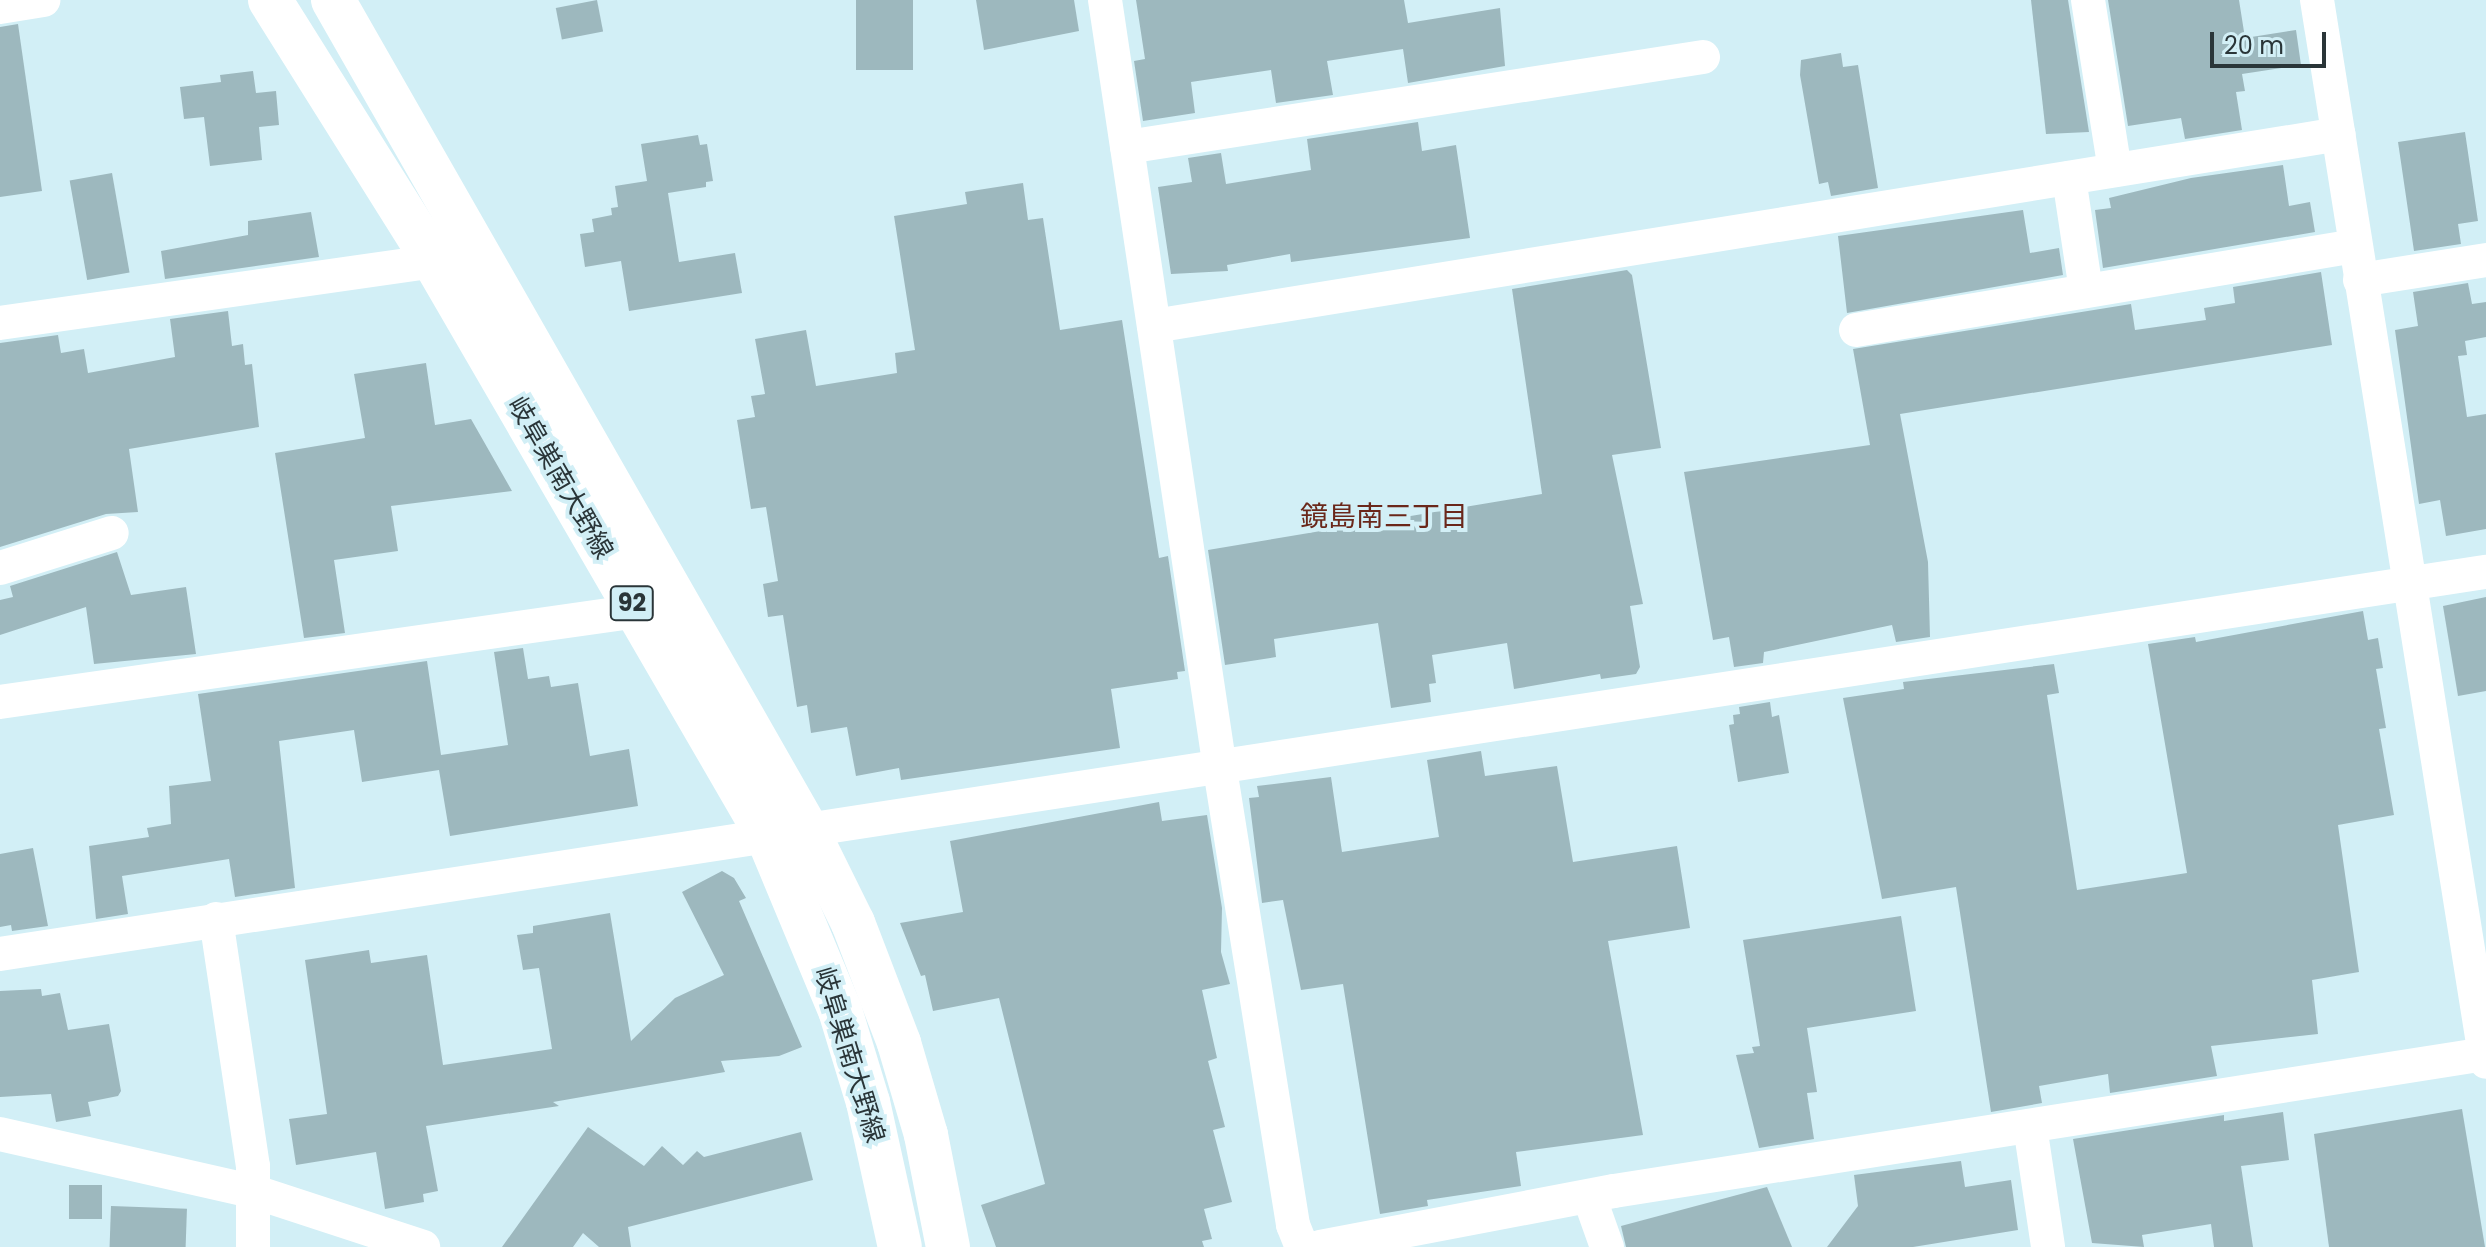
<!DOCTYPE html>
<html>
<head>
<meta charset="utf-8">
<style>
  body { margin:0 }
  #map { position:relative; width:2486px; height:1247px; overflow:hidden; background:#d2eff6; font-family:Poppins,"Noto Sans JP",sans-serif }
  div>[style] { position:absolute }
  .building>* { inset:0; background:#9db8be; transform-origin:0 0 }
  .minor>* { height:34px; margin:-17px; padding:0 17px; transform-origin:17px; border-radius:17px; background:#fff }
  .primary>* { height:44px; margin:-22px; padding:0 22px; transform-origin:22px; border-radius:22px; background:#fff }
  span { translate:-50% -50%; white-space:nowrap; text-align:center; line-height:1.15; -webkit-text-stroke:8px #d2eff6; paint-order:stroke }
  .shield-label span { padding:2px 6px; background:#d2eff6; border:2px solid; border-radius:6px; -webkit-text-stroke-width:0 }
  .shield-label { font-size:24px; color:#2a3538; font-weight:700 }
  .street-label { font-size:26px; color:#2a3538 }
  .neighbourhood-label { font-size:28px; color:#6a271a }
  .scale { position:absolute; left:2210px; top:32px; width:116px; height:36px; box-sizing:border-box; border:4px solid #2a3538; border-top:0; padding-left:10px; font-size:24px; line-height:28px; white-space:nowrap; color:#2a3538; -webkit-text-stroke:6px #d2eff6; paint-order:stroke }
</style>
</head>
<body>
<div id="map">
  <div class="building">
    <i style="left:597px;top:0;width:32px;height:42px;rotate:79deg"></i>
    <i style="left:856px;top:0;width:57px;height:70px"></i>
    <i style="clip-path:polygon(976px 0,1074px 0,1079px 31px,984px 50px)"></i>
    <i style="clip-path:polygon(1136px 0,1404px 0,1408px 23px,1500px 8px,1505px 66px,1408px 83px,1403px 49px,1327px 61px,1333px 95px,1276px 103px,1271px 70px,1191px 82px,1195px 113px,1143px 121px,1134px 61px,1145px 59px)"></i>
    <i style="clip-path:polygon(2031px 0,2068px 0,2089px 132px,2046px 134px)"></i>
    <i style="clip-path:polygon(2108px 0,2239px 0,2245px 38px,2296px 30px,2301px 65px,2242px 74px,2245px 91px,2236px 92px,2242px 130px,2185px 139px,2181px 118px,2128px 126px)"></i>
    <i style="clip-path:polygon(18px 24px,42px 191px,0 197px,0 27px)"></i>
    <i style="clip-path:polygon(1841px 53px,1843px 67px,1858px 65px,1878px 188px,1831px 196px,1828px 182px,1819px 184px,1800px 75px,1801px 60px)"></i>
    <i style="clip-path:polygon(253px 71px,256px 93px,276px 91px,279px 125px,259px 127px,262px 160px,210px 166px,204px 117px,184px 119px,180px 87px,221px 82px,220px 75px)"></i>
    <i style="clip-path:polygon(1418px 122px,1422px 151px,1456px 145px,1470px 238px,1291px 262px,1290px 254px,1227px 265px,1228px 271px,1171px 274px,1158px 187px,1192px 182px,1188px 158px,1221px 153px,1226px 184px,1311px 170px,1307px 139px)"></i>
    <i style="clip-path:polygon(2465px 132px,2478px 221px,2458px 224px,2461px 244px,2414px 251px,2398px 142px)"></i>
    <i style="clip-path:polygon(698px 135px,700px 145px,707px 144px,713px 181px,706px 182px,706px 187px,668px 193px,679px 262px,735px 253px,742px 293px,629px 311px,621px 261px,585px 267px,580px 234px,594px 232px,592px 219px,612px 215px,611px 208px,618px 207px,615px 186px,647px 181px,641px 144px)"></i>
    <i style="clip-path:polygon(2283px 165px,2289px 206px,2310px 202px,2315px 232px,2103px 268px,2095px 210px,2111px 208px,2109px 198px,2191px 178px)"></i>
    <i style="left:112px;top:173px;width:101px;height:43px;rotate:80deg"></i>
    <i style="clip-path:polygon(1023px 183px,1028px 220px,1043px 218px,1060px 330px,1122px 320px,1159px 558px,1168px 556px,1185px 671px,1177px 672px,1178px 679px,1111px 689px,1120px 748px,901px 780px,899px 768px,856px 776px,847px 727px,811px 733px,807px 705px,797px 707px,783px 615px,768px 617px,763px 584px,778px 581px,766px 507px,751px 509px,737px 420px,755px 417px,751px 396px,765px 394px,755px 339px,806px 330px,816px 386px,897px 373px,895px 353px,915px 350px,894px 216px,967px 204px,965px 192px)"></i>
    <i style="clip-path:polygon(2023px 210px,2030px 253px,2059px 248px,2063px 275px,1847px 313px,1838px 236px)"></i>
    <i style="clip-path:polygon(311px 212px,319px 257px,165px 279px,161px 251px,248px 235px,248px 221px)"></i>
    <i style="clip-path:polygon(1627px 270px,1632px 275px,1661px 448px,1612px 455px,1643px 604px,1630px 606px,1640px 667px,1636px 674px,1601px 679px,1600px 674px,1514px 689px,1507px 643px,1432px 655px,1436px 683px,1429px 684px,1431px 702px,1391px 708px,1378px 623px,1274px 639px,1276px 657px,1225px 665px,1208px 550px,1542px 494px,1512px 289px)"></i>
    <i style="clip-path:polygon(2321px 272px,2332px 345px,1900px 414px,1928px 562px,1930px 637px,1896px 642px,1892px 625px,1764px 652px,1763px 663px,1734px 667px,1729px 637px,1713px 640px,1684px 472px,1870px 445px,1853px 349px,2131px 304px,2135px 330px,2206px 320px,2204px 308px,2235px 303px,2233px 287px)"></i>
    <i style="clip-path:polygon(2468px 283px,2472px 304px,2486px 302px,2486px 337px,2465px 341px,2467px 355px,2458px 356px,2467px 417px,2486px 414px,2486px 529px,2446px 536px,2440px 500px,2419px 504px,2395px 330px,2418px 326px,2413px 292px)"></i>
    <i style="clip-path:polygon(228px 311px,232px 346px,243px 344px,245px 365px,252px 364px,259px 427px,129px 449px,138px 512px,106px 514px,0 547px,0 343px,58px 335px,61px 353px,84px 349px,88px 373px,175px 357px,170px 319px)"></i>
    <i style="clip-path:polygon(426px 363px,435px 425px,471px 419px,512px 491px,391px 506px,398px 551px,334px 560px,345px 633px,304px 638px,275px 453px,365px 438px,354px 374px)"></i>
    <i style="clip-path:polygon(117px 552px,131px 595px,186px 587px,196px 654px,94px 664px,86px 607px,0 635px,0 600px,13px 597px,10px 586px)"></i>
    <i style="clip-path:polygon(2486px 597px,2486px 691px,2458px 696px,2443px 606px)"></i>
    <i style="clip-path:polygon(2363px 611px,2368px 640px,2378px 638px,2383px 668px,2376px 669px,2386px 728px,2379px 729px,2394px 815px,2338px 825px,2359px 972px,2312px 980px,2318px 1034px,2211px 1046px,2217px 1076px,2110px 1093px,2108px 1074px,2039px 1086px,2042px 1103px,1991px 1112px,1956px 887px,1882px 899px,1843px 698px,1904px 689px,1903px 682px,2054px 664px,2059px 693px,2047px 695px,2077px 890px,2187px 873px,2148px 644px,2195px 637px,2196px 642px)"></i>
    <i style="clip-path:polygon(523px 648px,528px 679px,549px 676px,551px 687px,578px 683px,590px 756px,629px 749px,638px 806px,450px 836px,439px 770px,362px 782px,354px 730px,279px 741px,295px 888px,235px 897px,229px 859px,122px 876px,128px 914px,96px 919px,89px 846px,149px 837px,147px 828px,171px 824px,169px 786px,211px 781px,198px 694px,427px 661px,441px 755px,508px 745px,494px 652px)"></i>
    <i style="clip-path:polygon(1770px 702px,1772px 717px,1779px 715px,1789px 773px,1738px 782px,1729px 725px,1734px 724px,1733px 715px,1740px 714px,1739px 707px)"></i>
    <i style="clip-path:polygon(1481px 751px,1485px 776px,1557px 766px,1573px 862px,1677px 846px,1690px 928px,1608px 941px,1643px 1135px,1516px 1152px,1521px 1186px,1427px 1200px,1428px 1206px,1380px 1214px,1343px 984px,1301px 990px,1283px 900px,1262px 903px,1249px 798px,1259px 797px,1257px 786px,1331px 777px,1342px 852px,1439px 837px,1427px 760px)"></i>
    <i style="clip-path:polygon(1159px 802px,1162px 821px,1207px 815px,1222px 908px,1221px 952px,1230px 984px,1202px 990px,1217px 1058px,1208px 1061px,1225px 1127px,1213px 1130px,1232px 1202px,1204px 1209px,1212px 1239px,1202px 1241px,1204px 1247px,996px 1247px,981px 1205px,1045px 1184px,999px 998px,933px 1011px,925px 975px,921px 976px,900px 923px,963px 912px,950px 841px)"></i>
    <i style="clip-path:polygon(33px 848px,48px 926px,12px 931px,11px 925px,0 927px,0 854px)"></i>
    <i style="clip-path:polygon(722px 871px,734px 878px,746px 898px,739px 901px,802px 1047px,779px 1056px,721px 1061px,725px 1072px,553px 1102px,559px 1106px,426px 1126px,438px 1191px,423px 1194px,424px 1202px,385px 1209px,376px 1152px,296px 1165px,289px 1119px,327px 1114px,305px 960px,369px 950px,371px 963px,427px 955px,443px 1065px,552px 1049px,539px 968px,523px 970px,517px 935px,533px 933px,533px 926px,610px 913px,631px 1041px,675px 998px,724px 975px,682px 892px)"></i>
    <i style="clip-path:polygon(1901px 916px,1916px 1011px,1807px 1028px,1817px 1092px,1807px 1093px,1814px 1139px,1759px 1148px,1736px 1055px,1754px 1053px,1752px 1047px,1760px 1046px,1743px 940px)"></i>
    <i style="clip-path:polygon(41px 989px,42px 996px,60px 993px,68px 1030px,109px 1024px,121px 1091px,118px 1096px,88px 1102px,91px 1116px,56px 1122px,51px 1094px,0 1097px,0 991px)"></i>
    <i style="clip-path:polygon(2462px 1109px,2485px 1247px,2329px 1247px,2314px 1134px)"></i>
    <i style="clip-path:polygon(2283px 1112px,2289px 1160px,2241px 1166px,2253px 1247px,2214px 1247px,2211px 1224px,2142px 1235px,2144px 1247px,2092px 1243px,2073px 1139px,2224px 1115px,2224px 1121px)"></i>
    <i style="clip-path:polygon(588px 1127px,644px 1166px,662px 1146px,683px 1165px,697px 1151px,704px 1157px,801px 1132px,813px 1180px,628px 1227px,631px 1247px,599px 1247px,583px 1233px,573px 1247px,502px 1247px)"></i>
    <i style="clip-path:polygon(1961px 1161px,1965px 1187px,2011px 1180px,2018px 1230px,1913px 1247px,1827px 1247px,1858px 1206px,1854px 1175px)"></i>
    <i style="left:69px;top:1185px;width:33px;height:34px"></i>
    <i style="clip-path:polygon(1767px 1187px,1792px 1247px,1626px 1247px,1621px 1226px)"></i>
    <i style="left:111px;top:1206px;width:76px;height:41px;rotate:2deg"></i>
  </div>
  <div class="minor">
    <i style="left:1105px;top:0;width:778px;rotate:81.49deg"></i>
    <i style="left:1220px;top:769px;width:462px;rotate:80.9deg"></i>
    <i style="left:1293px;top:1225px;width:24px;rotate:68deg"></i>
    <i style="left:2088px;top:0;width:172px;rotate:81deg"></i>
    <i style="left:2317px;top:0;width:1075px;rotate:80.96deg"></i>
    <i style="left:0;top:7px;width:44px;rotate:-9.2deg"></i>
    <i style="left:1127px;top:147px;width:583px;rotate:-8.88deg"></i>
    <i style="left:2069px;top:178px;width:114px;rotate:81.4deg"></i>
    <i style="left:2360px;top:280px;width:128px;rotate:-9deg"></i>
    <i style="left:0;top:323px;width:438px;rotate:-8.1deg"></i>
    <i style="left:1154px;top:326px;width:1200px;rotate:-9.2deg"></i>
    <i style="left:1856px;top:330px;width:506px;rotate:-9.56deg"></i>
    <i style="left:0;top:568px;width:117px;rotate:-17.4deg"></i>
    <i style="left:0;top:702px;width:643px;rotate:-8.13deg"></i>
    <i style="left:216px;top:919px;width:250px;rotate:81.5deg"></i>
    <i style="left:253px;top:1166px;width:81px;rotate:90deg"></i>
    <i style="left:0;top:954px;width:2515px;rotate:-8.74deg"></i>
    <i style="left:2030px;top:1126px;width:122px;rotate:81.5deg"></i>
    <i style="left:0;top:1134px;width:262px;rotate:12.8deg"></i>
    <i style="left:255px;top:1192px;width:177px;rotate:18.1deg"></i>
    <i style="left:1590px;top:1199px;width:51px;rotate:70.5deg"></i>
    <i style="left:1320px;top:1247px;width:299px;rotate:-10.8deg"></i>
    <i style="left:1614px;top:1191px;width:882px;rotate:-8.94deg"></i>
  </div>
  <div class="primary">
    <i style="left:270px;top:0;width:308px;rotate:57.9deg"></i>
    <i style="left:434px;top:261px;width:664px;rotate:59.88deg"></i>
    <i style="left:767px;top:835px;width:190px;rotate:67.4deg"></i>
    <i style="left:840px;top:1010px;width:96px;rotate:73.1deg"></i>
    <i style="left:868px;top:1102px;width:148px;rotate:77.6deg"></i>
    <i style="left:333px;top:0;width:956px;rotate:60.27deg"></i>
    <i style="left:807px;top:830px;width:104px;rotate:63.7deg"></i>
    <i style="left:853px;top:923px;width:129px;rotate:69deg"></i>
    <i style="left:899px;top:1043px;width:96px;rotate:73.6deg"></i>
    <i style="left:926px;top:1135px;width:114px;rotate:78.9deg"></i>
  </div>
  <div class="shield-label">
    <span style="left:632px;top:603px">92</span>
  </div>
  <div class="street-label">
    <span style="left:560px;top:478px;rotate:60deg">岐阜巣南大野線</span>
    <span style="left:849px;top:1055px;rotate:73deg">岐阜巣南大野線</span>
  </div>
  <div class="neighbourhood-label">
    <span style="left:1384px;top:517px">鏡島南三丁目</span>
  </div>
  <div class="scale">20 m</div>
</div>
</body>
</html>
